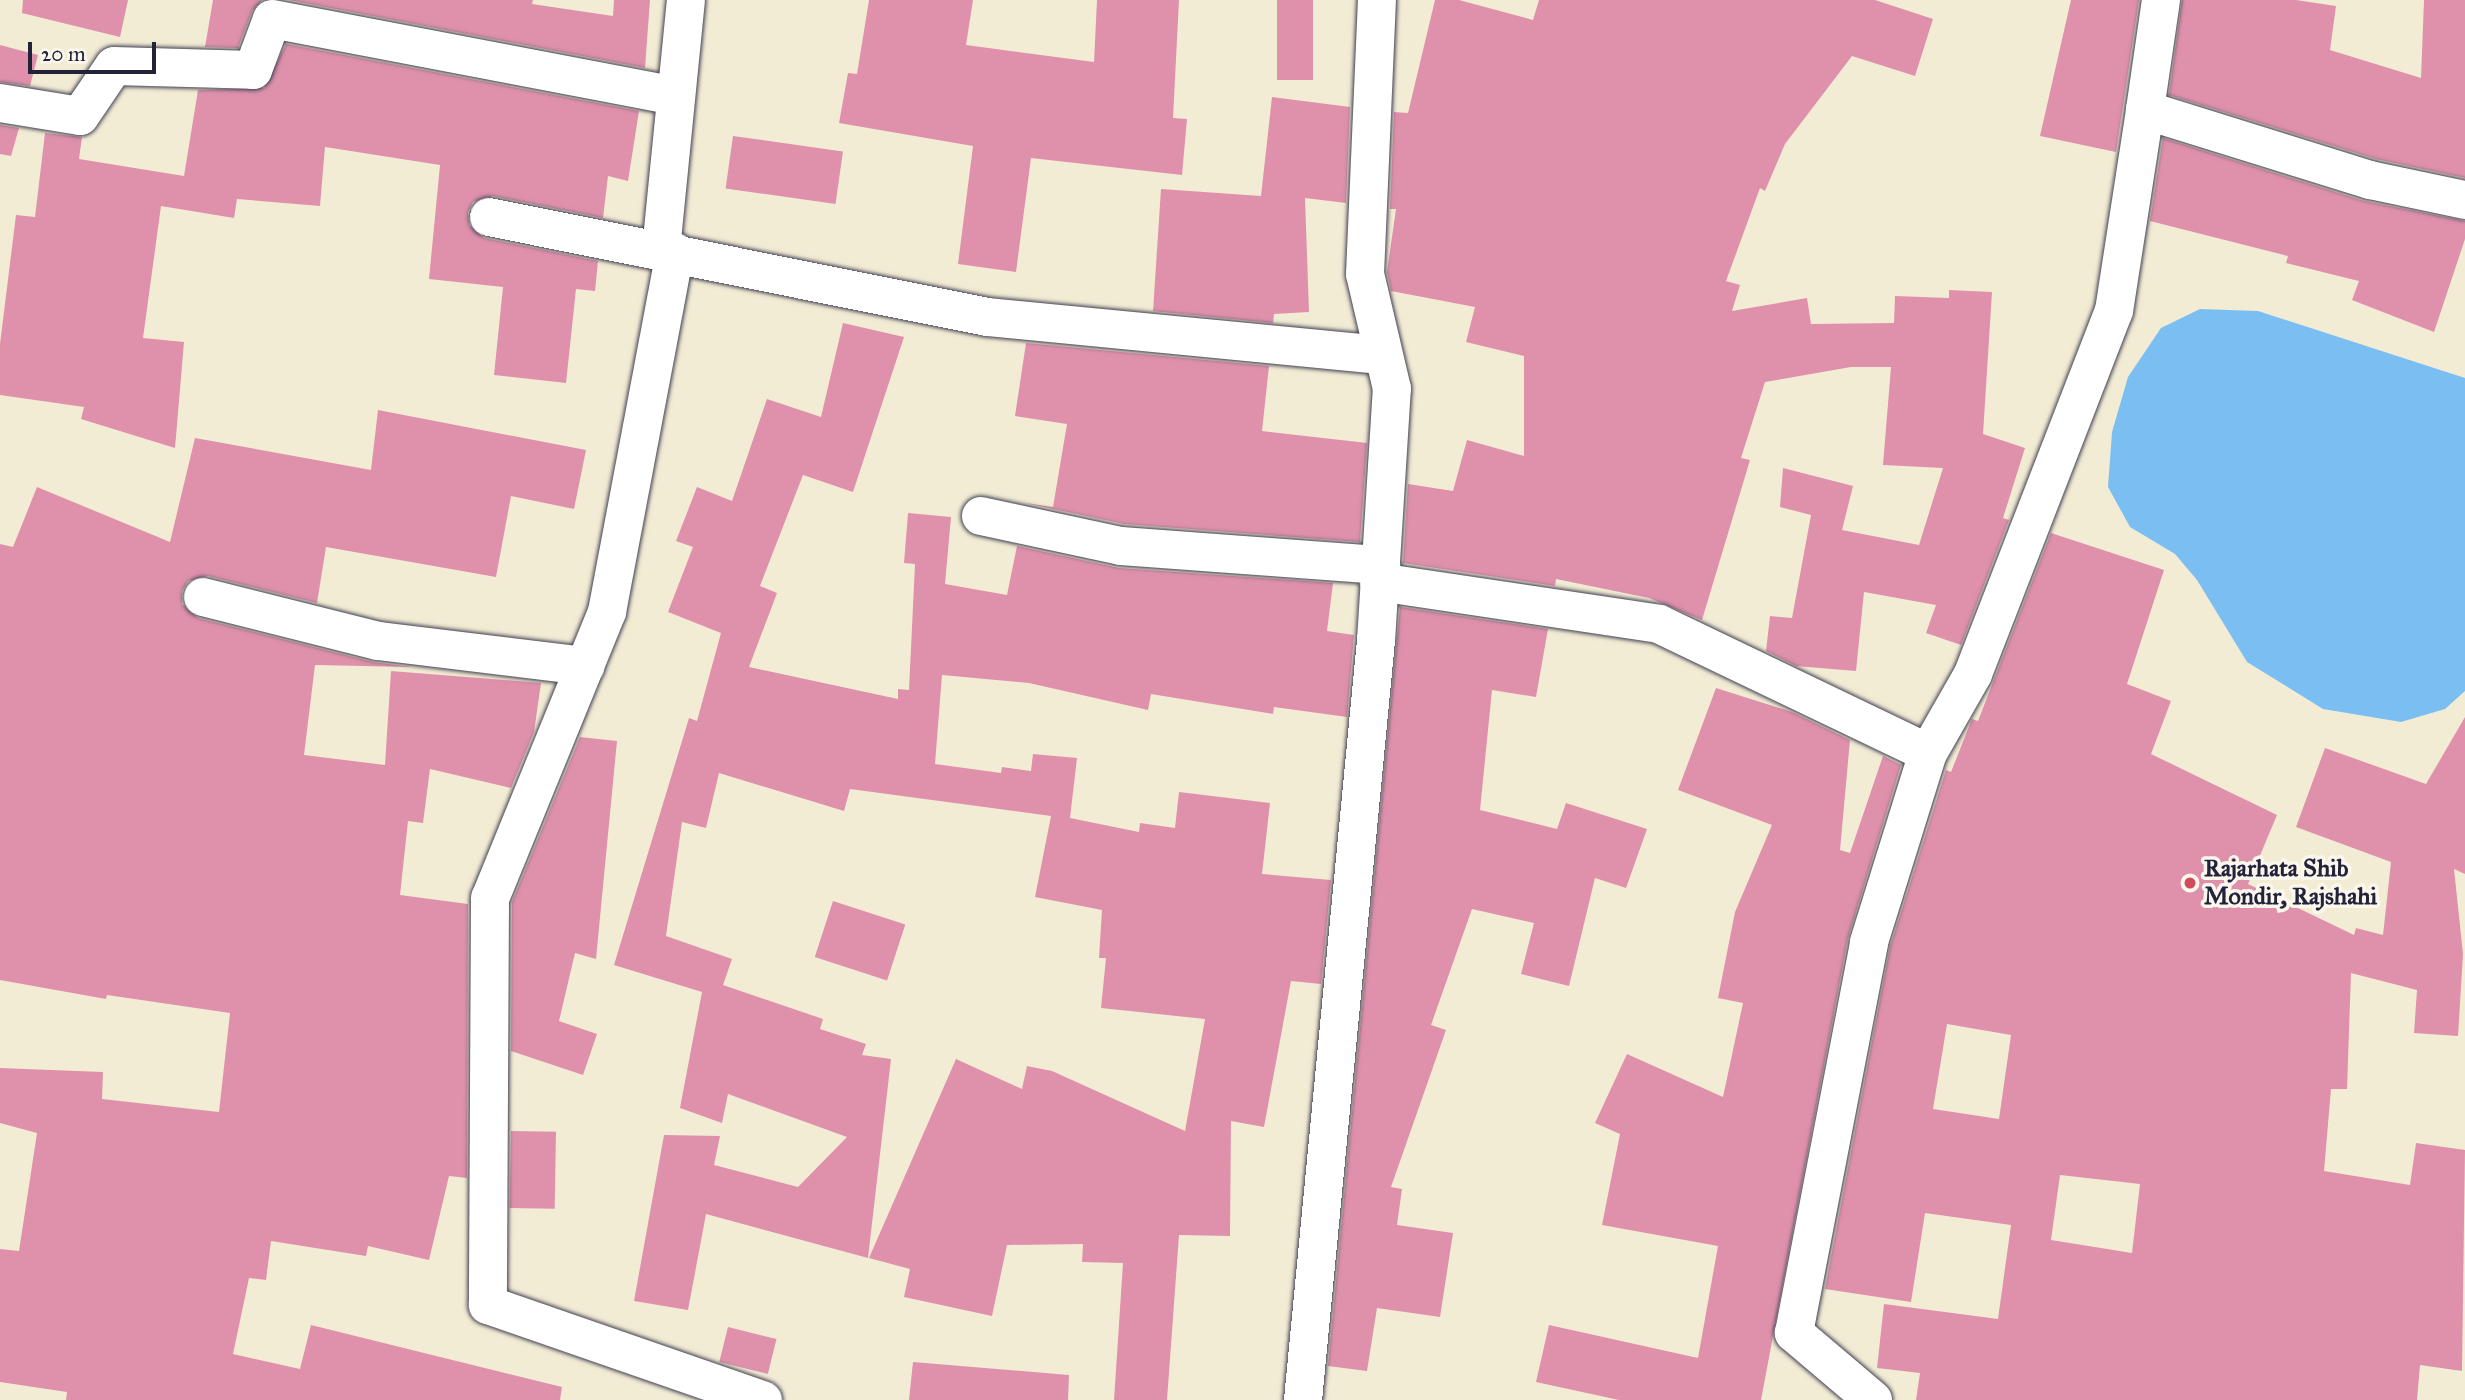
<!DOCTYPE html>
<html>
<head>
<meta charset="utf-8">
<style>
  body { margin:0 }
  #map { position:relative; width:2465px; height:1400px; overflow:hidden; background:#f3ecd5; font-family:"IM FELL Great Primer",serif }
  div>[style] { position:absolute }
  .water>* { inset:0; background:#7bbff2 }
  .building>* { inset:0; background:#df91ac; transform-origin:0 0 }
  .roads { filter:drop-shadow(0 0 2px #414052) drop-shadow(0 0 2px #414052) }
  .minor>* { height:38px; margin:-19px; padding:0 19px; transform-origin:19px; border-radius:19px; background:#fff }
  .dots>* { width:19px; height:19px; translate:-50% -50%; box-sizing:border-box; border:4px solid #fbf7ec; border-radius:50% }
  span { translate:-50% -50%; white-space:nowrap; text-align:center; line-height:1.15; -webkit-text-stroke:7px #fbf7ec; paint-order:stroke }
  .poi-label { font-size:24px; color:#22223b; font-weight:700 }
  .left { translate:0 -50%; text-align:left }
  .scale { position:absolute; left:28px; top:42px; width:128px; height:32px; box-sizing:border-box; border:4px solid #22223b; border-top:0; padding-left:9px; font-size:21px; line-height:24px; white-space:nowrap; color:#22223b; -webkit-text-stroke:5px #fbf7ec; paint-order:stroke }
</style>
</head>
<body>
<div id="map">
  <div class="water">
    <i style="clip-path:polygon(2200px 309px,2258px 311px,2465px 378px,2465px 691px,2445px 709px,2401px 722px,2323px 709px,2247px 662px,2197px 580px,2175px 554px,2130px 527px,2108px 487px,2112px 432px,2128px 377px,2161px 328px)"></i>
  </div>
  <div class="building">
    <i style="clip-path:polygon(23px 0,128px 0,120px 37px,22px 13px)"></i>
    <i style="clip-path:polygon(213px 0,262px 0,252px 11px,238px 48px,205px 47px)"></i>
    <i style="clip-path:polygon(289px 0,533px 0,532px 4px,613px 16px,614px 0,650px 0,645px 68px)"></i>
    <i style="clip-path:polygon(869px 0,973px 0,966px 45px,1094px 62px,1097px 0,1179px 0,1173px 118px,1187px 119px,1182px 175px,1031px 158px,1016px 272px,958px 264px,973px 146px,839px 123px,848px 73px,857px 74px)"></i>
    <i style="left:1277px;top:0;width:36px;height:80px"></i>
    <i style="clip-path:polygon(1435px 0,1459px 0,1533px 20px,1539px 0,1875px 0,1933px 19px,1915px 76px,1852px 56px,1785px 144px,1765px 191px,1760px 188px,1726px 281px,1740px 285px,1732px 311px,1807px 298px,1811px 324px,1894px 323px,1895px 296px,1949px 298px,1949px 290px,1992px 292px,1983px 434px,2025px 448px,2003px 518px,2009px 520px,1961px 645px,1926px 633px,1936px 605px,1864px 592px,1856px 671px,1796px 666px,1766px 651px,1770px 616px,1792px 618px,1811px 515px,1780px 507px,1783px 468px,1853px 486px,1842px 530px,1919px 545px,1943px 468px,1883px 465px,1891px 367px,1851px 367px,1765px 382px,1741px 458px,1750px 460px,1702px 620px,1649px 598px,1556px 579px,1555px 586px,1403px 563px,1408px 484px,1453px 491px,1467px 440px,1524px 456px,1524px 356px,1466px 342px,1475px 307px,1391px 291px,1387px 272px,1396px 209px,1390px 209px,1394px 112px,1408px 113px)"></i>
    <i style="clip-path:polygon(2071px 0,2139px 0,2116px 152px,2040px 136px)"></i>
    <i style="clip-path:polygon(2182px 0,2296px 0,2336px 6px,2330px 50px,2421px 78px,2424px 0,2465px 0,2465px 178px,2376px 159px,2169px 95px)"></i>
    <i style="clip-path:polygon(286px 44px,639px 111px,628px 181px,608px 176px,603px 218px,493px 196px,473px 202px,468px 212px,469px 225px,484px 238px,598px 261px,595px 291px,576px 289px,566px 383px,494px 375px,503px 287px,429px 279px,440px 165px,325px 147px,320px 206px,237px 199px,234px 218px,161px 206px,143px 338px,184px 342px,175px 448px,81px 419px,84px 407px,0 395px,0 344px,16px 215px,35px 217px,45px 133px,82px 137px,79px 159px,184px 176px,198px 90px,264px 88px)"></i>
    <i style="clip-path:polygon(0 45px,38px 55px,30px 86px,0 82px)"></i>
    <i style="clip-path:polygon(1272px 97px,1350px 107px,1346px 203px,1305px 198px,1309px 312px,1274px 314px,1273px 323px,1153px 311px,1161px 189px,1261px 196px)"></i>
    <i style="clip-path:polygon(0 125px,19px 128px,11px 156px,0 154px)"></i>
    <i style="left:733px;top:136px;width:111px;height:53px;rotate:8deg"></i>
    <i style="clip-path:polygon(2163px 138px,2364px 201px,2465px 221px,2465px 239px,2434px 332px,2352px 300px,2359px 281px,2286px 263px,2288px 256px,2150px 221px)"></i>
    <i style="clip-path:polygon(843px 323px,904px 337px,853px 492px,803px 475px,760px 586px,777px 593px,749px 667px,898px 699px,898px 689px,909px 690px,915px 564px,904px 563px,908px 513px,951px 517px,945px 584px,1007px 595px,1017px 546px,1119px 568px,1333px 583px,1327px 631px,1354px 635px,1347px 717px,1274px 707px,1273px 714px,1151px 694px,1148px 710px,1029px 683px,942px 675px,935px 764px,1001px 773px,1002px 767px,1031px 771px,1033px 754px,1077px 758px,1070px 818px,1139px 832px,1140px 823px,1175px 828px,1179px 792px,1270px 803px,1262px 874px,1331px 880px,1321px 984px,1291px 981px,1264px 1127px,1231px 1121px,1230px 1236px,1179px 1235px,1167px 1400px,1114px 1400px,1123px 1263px,1082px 1262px,1083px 1244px,1007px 1245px,992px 1316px,904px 1297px,910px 1269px,869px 1258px,956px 1059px,1022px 1089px,1027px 1066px,1052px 1071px,1185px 1131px,1205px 1019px,1101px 1008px,1106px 958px,1099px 958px,1102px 910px,1035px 897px,1051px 816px,850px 789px,844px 811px,719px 773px,706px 828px,682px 822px,666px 936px,732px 959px,723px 985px,823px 1019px,820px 1029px,866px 1044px,862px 1055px,891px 1059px,868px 1258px,706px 1214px,688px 1310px,634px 1301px,664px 1135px,720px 1136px,714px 1165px,798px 1187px,847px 1137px,728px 1094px,722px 1123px,680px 1108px,702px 992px,614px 965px,689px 718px,697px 721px,721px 633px,668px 612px,693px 547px,676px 541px,697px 487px,732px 501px,767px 399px,821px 417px)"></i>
    <i style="clip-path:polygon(1026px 343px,1269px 366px,1262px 431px,1367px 443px,1360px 542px,1124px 524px,1025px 503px,1053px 507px,1067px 424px,1015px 416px)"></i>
    <i style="clip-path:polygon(378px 410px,586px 450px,574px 509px,511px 496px,496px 577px,326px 547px,317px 603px,208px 576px,188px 581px,182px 591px,182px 604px,198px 618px,373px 662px,411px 667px,315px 665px,304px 755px,385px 765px,391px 671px,541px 683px,534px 732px,511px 788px,430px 769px,423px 823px,408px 821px,400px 895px,468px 904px,467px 1178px,449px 1176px,429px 1260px,368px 1246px,366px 1256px,271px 1241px,266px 1280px,249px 1278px,233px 1354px,300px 1369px,311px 1325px,562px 1387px,560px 1400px,66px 1400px,67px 1392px,0 1382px,0 1249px,19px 1251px,37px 1133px,0 1123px,0 1068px,103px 1072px,102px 1099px,219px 1112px,230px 1013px,107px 995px,106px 999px,0 980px,0 544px,13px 547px,37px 487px,170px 542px,195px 438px,371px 470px)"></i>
    <i style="clip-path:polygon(evenodd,2051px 533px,2164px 570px,2127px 684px,2171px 701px,2151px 754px,2277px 815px,2248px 884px,2354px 935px,2356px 928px,2383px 935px,2391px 862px,2296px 827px,2325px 748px,2426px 784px,2465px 717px,2465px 874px,2454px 869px,2463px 954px,2458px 1036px,2414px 1033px,2417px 990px,2351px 973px,2347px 1089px,2331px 1089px,2324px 1171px,2410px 1185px,2416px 1143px,2465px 1150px,2462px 1371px,2420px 1365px,2417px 1400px,1916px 1400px,1920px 1373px,1877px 1368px,1884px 1304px,1998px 1319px,2011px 1225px,1925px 1213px,1911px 1302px,1825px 1289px,1890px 947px,1946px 770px,1951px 772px,1972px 719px,1978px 721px,2051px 533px,1947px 1024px,2011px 1035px,1999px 1119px,1933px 1109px,1947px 1024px,2051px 533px,2060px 1175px,2140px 1184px,2132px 1253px,2051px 1240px,2060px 1175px)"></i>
    <i style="clip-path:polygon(1400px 607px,1548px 629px,1536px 697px,1492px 690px,1480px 810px,1557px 829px,1566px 803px,1647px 829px,1626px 888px,1595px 878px,1569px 986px,1521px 974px,1534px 923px,1472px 909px,1431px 1025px,1446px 1030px,1391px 1187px,1402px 1189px,1397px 1225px,1453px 1233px,1440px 1317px,1377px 1308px,1367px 1371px,1328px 1366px)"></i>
    <i style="clip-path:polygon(1716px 688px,1792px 712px,1850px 740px,1840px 850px,1850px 853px,1883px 756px,1901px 765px,1848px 938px,1761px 1400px,1619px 1400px,1536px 1382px,1549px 1325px,1698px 1358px,1718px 1246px,1602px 1225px,1620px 1134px,1595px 1123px,1627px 1054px,1723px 1097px,1743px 1003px,1718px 998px,1735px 912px,1772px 825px,1678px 790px)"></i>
    <i style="clip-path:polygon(580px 737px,617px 741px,596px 959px,575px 953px,559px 1021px,597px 1034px,583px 1075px,511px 1051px,512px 902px)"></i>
    <i style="left:833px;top:901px;width:76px;height:59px;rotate:18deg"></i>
    <i style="left:511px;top:1131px;width:45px;height:77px;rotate:1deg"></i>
    <i style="left:728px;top:1327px;width:50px;height:36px;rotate:14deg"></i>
    <i style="clip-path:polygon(913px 1362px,1069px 1375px,1068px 1400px,909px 1400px)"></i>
  </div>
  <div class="roads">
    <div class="minor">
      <i style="left:2161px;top:0;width:111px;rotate:98.3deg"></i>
      <i style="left:2145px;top:110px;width:236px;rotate:17.3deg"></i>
      <i style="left:2370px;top:180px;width:97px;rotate:11.9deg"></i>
      <i style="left:0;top:103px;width:81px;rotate:9.2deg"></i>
      <i style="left:80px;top:116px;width:60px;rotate:-55.8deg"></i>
      <i style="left:114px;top:66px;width:139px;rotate:1.6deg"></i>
      <i style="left:253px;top:70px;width:54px;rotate:-69.6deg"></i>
      <i style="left:272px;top:19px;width:411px;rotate:10.8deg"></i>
      <i style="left:489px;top:217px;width:508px;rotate:11.35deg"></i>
      <i style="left:987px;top:317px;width:398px;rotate:5.5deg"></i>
      <i style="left:661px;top:250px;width:251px;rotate:-84.3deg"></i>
      <i style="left:675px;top:252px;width:366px;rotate:100.7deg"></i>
      <i style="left:607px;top:612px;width:309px;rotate:112.2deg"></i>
      <i style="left:490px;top:898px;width:407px;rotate:90.3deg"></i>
      <i style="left:488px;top:1305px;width:291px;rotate:19.1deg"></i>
      <i style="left:981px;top:516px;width:143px;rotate:12.1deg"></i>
      <i style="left:1121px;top:546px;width:261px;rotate:4.2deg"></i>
      <i style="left:1379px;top:582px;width:283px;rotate:8.5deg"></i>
      <i style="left:1659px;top:624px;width:298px;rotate:25.6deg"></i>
      <i style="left:1928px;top:753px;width:91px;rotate:-60.3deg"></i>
      <i style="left:1973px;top:674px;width:389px;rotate:-68.8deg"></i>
      <i style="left:2114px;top:311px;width:203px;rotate:-81.2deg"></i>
      <i style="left:203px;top:597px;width:180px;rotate:14.1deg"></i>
      <i style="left:378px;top:641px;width:209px;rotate:6.9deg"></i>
      <i style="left:1303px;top:1400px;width:763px;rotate:-84.51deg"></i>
      <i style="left:1376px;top:641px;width:253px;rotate:-86.4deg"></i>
      <i style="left:1392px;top:389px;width:118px;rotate:-103.2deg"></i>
      <i style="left:1365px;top:274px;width:274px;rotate:-87.5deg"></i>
      <i style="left:1873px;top:1400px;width:104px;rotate:-139.7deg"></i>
      <i style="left:1794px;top:1333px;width:398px;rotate:-79.1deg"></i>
      <i style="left:1869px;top:942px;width:198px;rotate:-72.7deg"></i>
    </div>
  </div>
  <div class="dots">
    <i style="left:2190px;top:883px;background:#d1495b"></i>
  </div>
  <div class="poi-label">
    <span class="left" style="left:2204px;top:883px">Rajarhata Shib<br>Mondir, Rajshahi</span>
  </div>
  <div class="scale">20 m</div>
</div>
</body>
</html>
